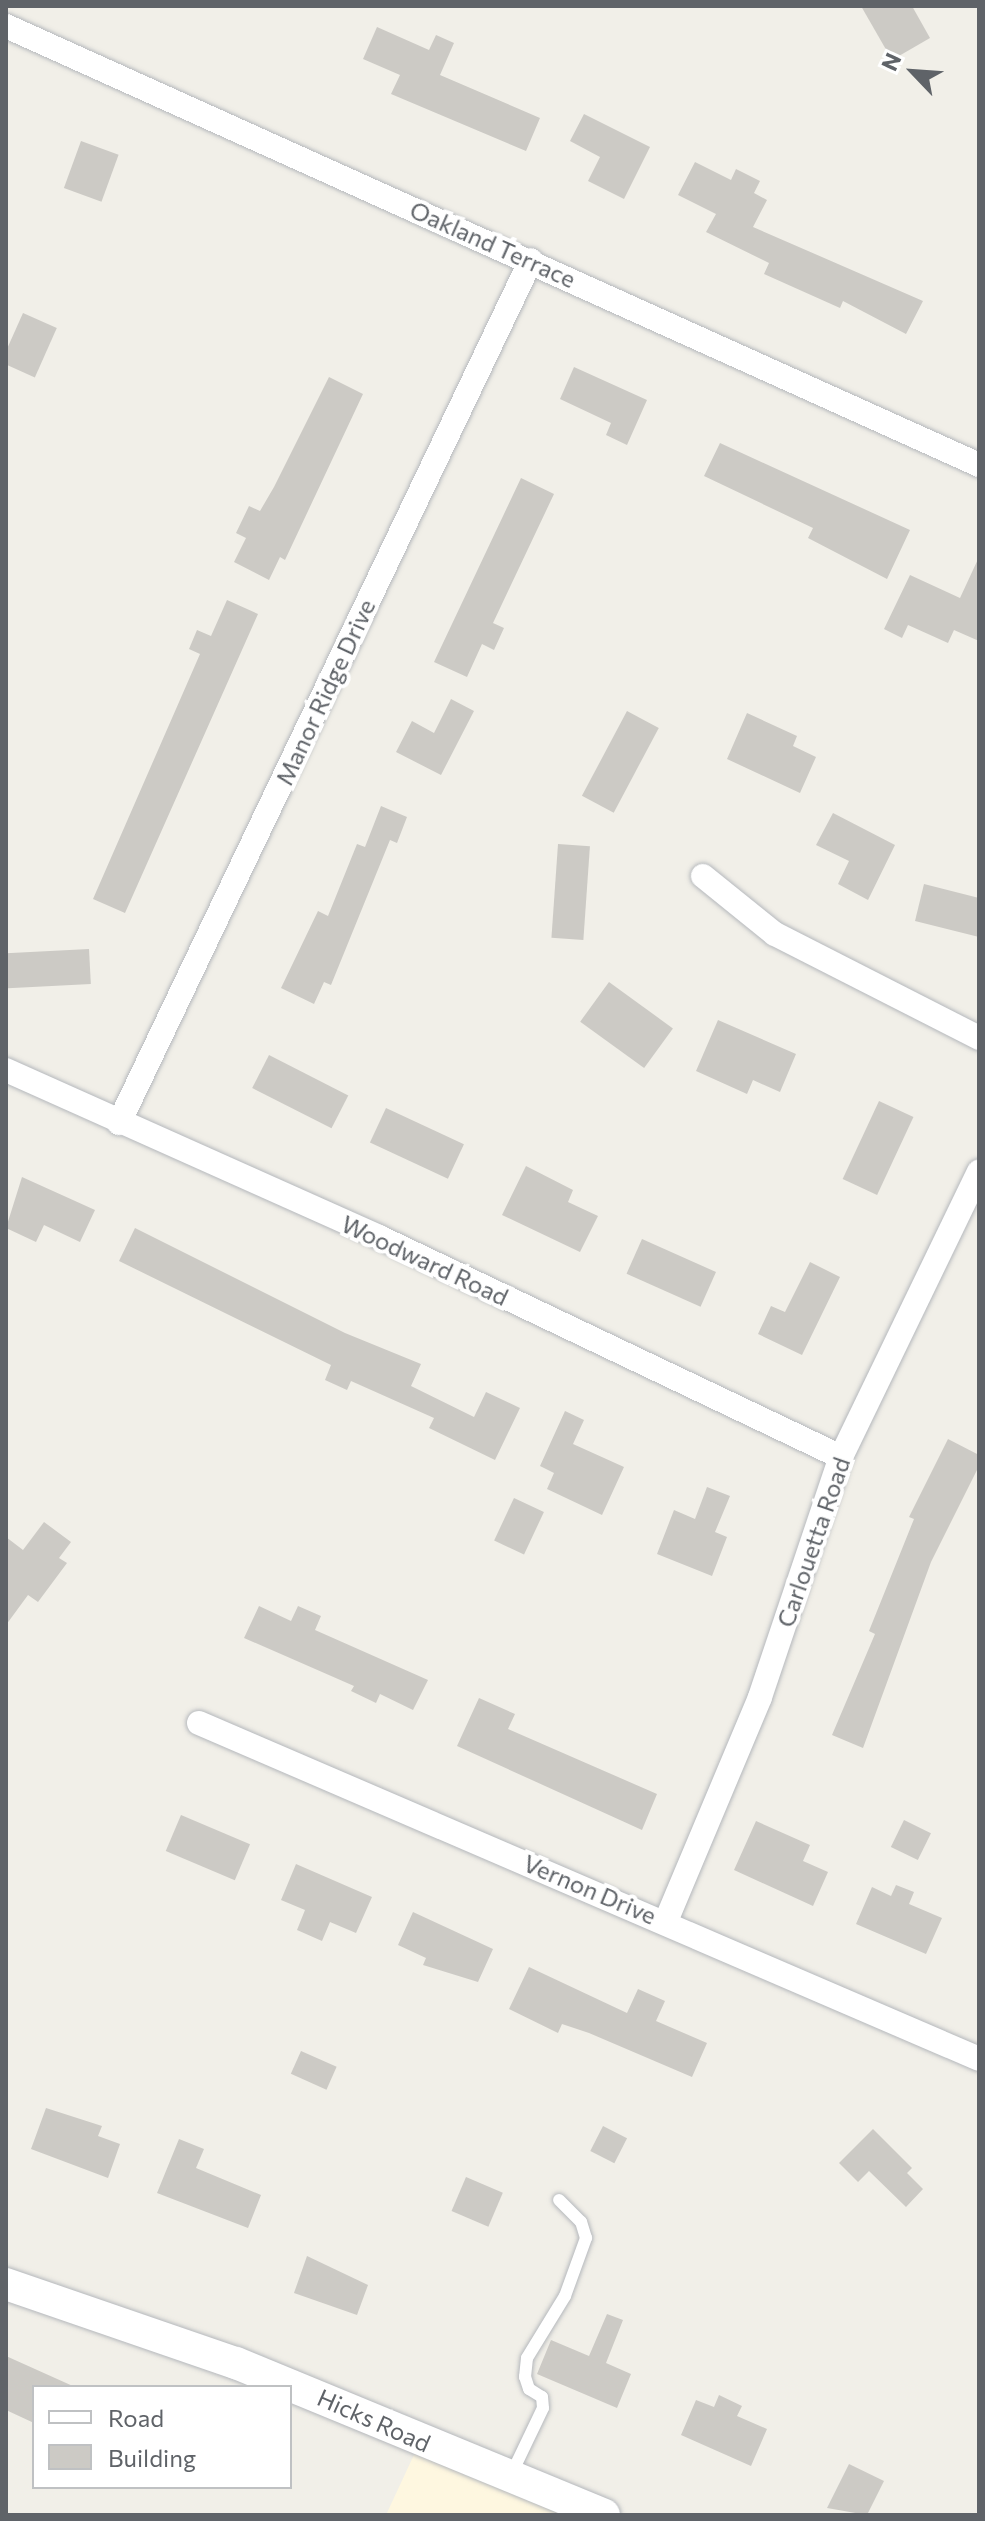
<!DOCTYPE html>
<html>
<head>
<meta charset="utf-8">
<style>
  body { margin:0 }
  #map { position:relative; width:985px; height:2521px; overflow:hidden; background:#f1efe8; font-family:Commissioner,sans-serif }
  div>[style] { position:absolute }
  .commercial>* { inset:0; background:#fef7e0 }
  .building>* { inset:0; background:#cccac5; transform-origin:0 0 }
  .roads { filter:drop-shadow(0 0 2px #b5b8bc) drop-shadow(0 0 2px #b5b8bc) }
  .lane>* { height:12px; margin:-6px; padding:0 6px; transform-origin:6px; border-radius:6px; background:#fff }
  .street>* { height:24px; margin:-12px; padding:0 12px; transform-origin:12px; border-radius:12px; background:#fff }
  .secondary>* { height:32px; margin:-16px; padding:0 16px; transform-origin:16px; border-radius:16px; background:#fff }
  span { translate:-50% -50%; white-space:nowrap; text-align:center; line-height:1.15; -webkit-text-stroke:8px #fff; paint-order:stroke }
  .street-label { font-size:24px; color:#5f6368 }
  .frame { position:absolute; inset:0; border:8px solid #5f6368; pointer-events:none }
  .legend { position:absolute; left:32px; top:2385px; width:260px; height:104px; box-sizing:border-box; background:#fff; border:2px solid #bfc1c3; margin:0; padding:10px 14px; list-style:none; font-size:24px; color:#5f6368 }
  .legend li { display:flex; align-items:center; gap:16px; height:40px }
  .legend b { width:40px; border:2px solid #bfc1c3 }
  .north { position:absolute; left:873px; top:32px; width:80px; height:80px; -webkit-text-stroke:6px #fff; paint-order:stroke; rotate:295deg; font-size:22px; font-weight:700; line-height:32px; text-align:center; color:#5f6368 }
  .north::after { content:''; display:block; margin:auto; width:28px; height:36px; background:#5f6368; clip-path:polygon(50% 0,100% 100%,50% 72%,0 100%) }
</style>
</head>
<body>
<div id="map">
  <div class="commercial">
    <i style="clip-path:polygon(426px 2429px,612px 2515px,386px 2515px)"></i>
  </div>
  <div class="building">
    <i style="clip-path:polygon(861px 6px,912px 6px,930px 38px,892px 60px)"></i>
    <i style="clip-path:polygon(377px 27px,429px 50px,436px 35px,454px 43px,440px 75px,540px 118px,526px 151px,391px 94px,400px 75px,363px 59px)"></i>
    <i style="clip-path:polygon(584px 114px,650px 147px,624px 199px,588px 181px,600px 157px,570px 141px)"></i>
    <i style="left:81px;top:141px;width:40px;height:50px;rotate:20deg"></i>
    <i style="clip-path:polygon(695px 162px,731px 180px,736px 169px,760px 181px,754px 193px,767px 200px,753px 227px,923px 301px,906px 334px,843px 301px,840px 308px,764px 274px,769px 263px,706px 232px,716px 214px,678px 195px)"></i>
    <i style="left:23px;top:313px;width:37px;height:54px;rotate:24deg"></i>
    <i style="clip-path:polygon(574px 367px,647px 400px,627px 445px,606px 435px,611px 423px,560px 399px)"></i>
    <i style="clip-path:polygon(329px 377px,363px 394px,285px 560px,280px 557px,269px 580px,234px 562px,246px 538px,236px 533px,249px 506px,260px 511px,274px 487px)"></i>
    <i style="clip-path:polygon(720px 443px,910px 530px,887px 579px,808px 538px,813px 528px,704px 476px)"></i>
    <i style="clip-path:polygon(521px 478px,554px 494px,493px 623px,504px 628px,494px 650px,482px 644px,467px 677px,434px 662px)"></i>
    <i style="clip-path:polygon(979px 557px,979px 641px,954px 630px,948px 643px,908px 625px,902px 638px,884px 629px,910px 575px,960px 598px)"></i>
    <i style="clip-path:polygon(227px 600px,258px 614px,125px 913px,93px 899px,200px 654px,189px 649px,197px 630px,211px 636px)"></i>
    <i style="clip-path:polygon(451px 699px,474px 711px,441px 775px,396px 752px,412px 721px,434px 733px)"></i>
    <i style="left:627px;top:711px;width:36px;height:96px;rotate:28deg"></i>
    <i style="clip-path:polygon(747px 713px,797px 736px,793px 746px,816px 757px,800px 793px,727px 759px)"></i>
    <i style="clip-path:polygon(381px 806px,407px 817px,397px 843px,390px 840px,331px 985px,324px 982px,314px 1004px,281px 988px,318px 911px,328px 916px,357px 844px,365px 847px)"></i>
    <i style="clip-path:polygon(833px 813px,895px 845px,868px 900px,838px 884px,849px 861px,816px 845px)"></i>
    <i style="left:558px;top:844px;width:32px;height:94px;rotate:4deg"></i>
    <i style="clip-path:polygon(924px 884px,979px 898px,979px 937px,915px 921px)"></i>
    <i style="left:89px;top:949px;width:35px;height:83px;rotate:87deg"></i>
    <i style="left:609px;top:982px;width:79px;height:49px;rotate:36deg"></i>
    <i style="clip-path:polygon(718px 1020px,796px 1054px,780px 1092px,753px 1080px,747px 1094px,696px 1071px)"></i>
    <i style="left:269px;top:1055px;width:89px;height:37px;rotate:27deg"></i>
    <i style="left:879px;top:1101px;width:38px;height:86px;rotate:25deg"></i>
    <i style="left:386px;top:1108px;width:86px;height:38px;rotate:25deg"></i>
    <i style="clip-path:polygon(526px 1166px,573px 1190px,568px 1202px,598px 1216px,580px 1252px,502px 1215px)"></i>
    <i style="clip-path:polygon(22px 1177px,95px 1210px,80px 1242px,44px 1225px,36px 1242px,6px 1228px)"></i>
    <i style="clip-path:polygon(135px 1228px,345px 1333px,421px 1364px,411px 1386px,474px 1417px,486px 1392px,520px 1408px,495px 1460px,429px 1428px,434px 1418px,351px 1381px,347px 1390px,325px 1380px,331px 1365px,119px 1261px)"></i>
    <i style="left:642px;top:1239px;width:81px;height:38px;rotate:24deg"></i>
    <i style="clip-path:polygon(810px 1262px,840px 1277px,802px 1355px,758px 1334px,771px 1306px,785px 1312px)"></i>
    <i style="clip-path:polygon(565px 1411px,584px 1420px,573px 1444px,624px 1467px,602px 1515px,547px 1489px,554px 1473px,540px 1466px)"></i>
    <i style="clip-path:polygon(948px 1439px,979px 1455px,979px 1466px,931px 1562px,863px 1748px,832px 1735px,875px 1634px,869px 1631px,914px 1519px,909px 1517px)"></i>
    <i style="clip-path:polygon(707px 1487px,730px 1496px,715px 1532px,727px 1537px,712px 1576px,657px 1554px,674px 1510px,695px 1519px)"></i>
    <i style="left:514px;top:1498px;width:33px;height:47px;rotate:25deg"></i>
    <i style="clip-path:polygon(44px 1522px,71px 1542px,59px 1558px,67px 1563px,38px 1602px,28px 1595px,6px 1625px,6px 1537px,23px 1550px)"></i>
    <i style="clip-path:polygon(259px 1606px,291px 1621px,298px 1606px,321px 1616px,315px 1630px,428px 1680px,413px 1710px,380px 1694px,376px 1703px,351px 1691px,354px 1686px,244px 1638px)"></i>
    <i style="clip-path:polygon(479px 1698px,515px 1714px,508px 1729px,657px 1794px,642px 1830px,457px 1746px)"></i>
    <i style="left:181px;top:1815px;width:75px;height:39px;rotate:23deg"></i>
    <i style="left:904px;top:1820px;width:30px;height:30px;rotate:26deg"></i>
    <i style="clip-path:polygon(756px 1821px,810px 1845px,803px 1861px,828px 1872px,813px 1906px,734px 1870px)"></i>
    <i style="clip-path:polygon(296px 1864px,372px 1897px,356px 1933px,330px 1922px,322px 1941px,297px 1930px,305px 1910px,281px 1900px)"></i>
    <i style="clip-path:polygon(896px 1885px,914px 1892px,909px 1904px,942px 1918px,926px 1954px,856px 1924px,872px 1887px,891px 1896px)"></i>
    <i style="clip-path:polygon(413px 1912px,493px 1949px,478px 1982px,423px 1965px,426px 1958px,398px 1945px)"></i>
    <i style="clip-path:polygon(529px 1967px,627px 2013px,638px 1989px,665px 2001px,656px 2021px,707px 2043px,692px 2077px,589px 2033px,562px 2024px,558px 2033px,509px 2009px)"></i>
    <i style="left:301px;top:2051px;width:39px;height:25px;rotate:24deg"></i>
    <i style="clip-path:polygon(46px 2108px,102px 2126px,98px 2136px,120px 2144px,108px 2178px,31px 2149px)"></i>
    <i style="left:603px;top:2126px;width:27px;height:28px;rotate:27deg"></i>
    <i style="clip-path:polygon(873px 2129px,912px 2168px,907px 2173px,923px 2189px,906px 2207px,869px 2171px,858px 2182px,839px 2163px)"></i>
    <i style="clip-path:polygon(179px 2139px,204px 2149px,196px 2168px,261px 2195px,248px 2228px,157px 2193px)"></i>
    <i style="left:466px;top:2177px;width:40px;height:37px;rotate:23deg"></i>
    <i style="clip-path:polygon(307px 2256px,368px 2285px,357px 2315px,294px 2293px)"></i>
    <i style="clip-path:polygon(607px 2314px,623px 2320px,606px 2363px,631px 2374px,617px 2408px,537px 2374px,551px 2340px,589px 2356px)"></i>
    <i style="clip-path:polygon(6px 2356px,75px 2387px,34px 2387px,34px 2423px,6px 2410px)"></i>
    <i style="clip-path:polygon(719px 2395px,742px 2406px,737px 2416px,767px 2429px,751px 2466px,681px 2435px,696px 2400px,714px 2407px)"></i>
    <i style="clip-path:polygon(849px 2464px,884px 2481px,867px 2515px,827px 2508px)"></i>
  </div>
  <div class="roads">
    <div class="lane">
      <i style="left:510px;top:2477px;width:76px;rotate:-64.4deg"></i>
      <i style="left:543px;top:2408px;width:11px;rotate:-95deg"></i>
      <i style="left:542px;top:2397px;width:15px;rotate:-148deg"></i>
      <i style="left:529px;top:2389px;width:13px;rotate:-108deg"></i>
      <i style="left:525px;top:2377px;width:19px;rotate:-84deg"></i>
      <i style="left:527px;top:2358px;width:73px;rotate:-58.5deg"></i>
      <i style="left:565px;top:2296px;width:62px;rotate:-70.1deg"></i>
      <i style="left:586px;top:2238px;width:17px;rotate:-107deg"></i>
      <i style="left:581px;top:2222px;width:31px;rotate:-135deg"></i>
    </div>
    <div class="street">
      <i style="left:6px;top:26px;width:1067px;rotate:24.28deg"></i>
      <i style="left:703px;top:876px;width:92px;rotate:38.9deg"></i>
      <i style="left:775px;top:934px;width:229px;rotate:27deg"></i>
      <i style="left:6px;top:1070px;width:409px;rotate:24.1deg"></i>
      <i style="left:379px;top:1237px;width:512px;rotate:25.46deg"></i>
      <i style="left:119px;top:1123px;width:956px;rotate:-64.48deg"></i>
      <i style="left:199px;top:1723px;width:849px;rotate:23.3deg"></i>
      <i style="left:666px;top:1921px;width:243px;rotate:-67.2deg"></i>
      <i style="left:760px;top:1697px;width:253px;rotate:-71.4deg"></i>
      <i style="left:841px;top:1457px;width:317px;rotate:-64.2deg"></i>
    </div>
    <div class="secondary">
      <i style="left:6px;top:2284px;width:243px;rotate:19deg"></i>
      <i style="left:236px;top:2363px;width:398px;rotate:22.4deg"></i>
    </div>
  </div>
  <div class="street-label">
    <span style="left:493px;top:244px;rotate:24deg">Oakland Terrace</span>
    <span style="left:325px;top:692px;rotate:-65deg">Manor Ridge Drive</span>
    <span style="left:425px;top:1260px;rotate:25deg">Woodward Road</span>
    <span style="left:813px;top:1542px;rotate:-71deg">Carlouetta Road</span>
    <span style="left:590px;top:1889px;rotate:23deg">Vernon Drive</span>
    <span style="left:374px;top:2420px;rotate:24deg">Hicks Road</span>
  </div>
  <div class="frame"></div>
  <ul class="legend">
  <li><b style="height:10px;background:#fff"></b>Road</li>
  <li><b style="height:22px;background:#cccac5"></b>Building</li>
  </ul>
  <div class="north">N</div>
</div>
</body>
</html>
